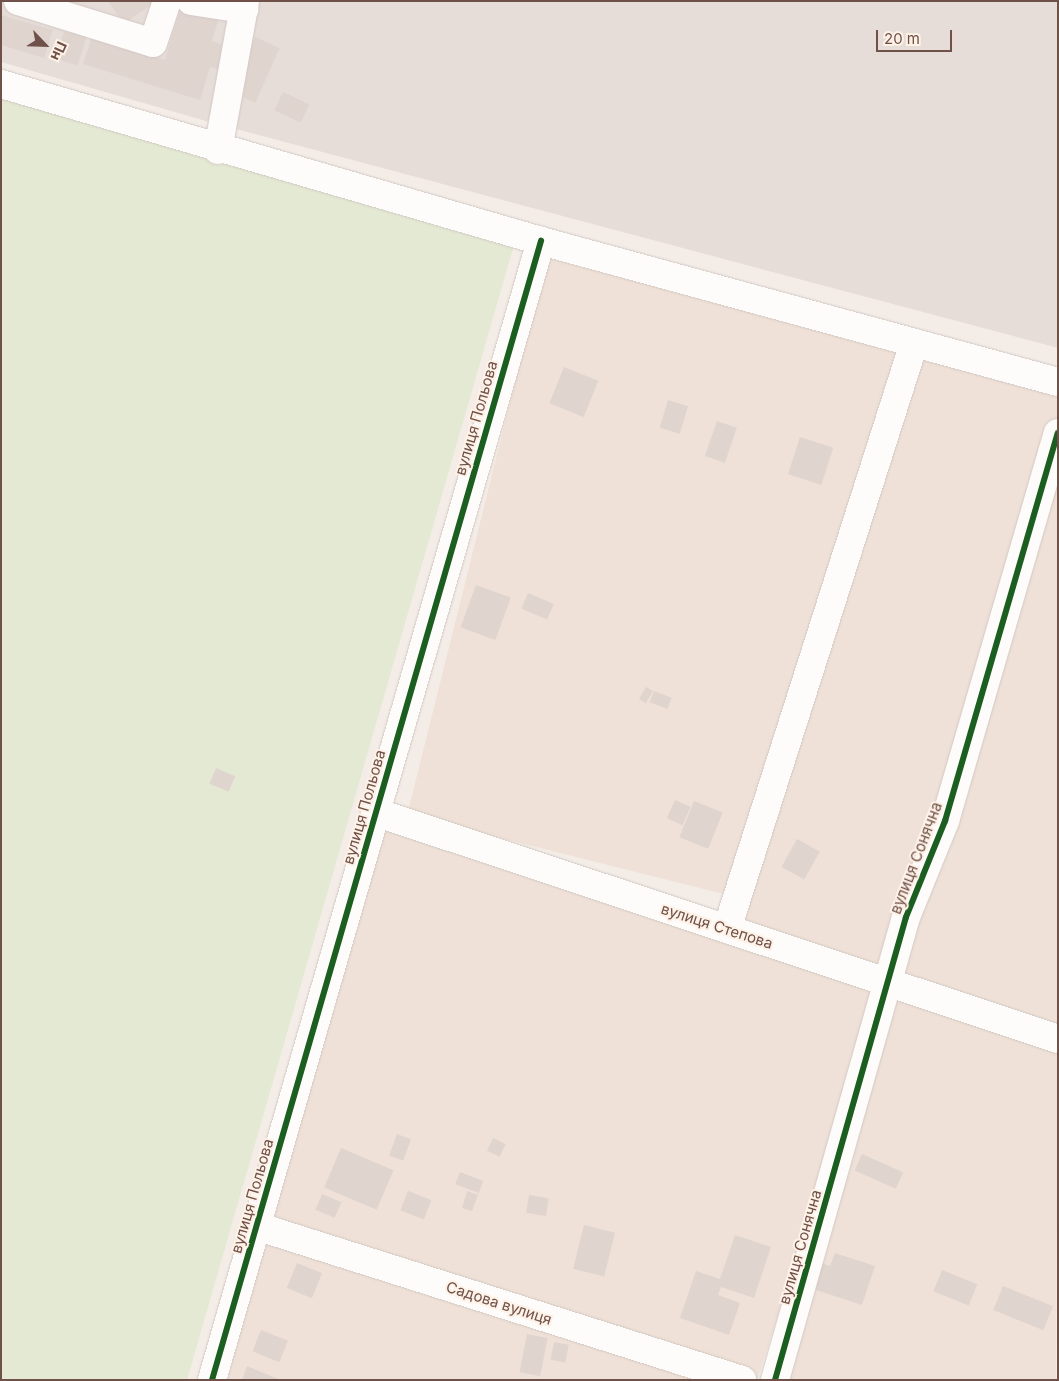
<!DOCTYPE html>
<html>
<head>
<meta charset="utf-8">
<style>
  body { margin:0 }
  #map { position:relative; width:1059px; height:1381px; overflow:hidden; background:#f4ede7; font-family:Inter,sans-serif }
  div>[style] { position:absolute }
  .residential>* { inset:0; background:#efe1d7; transform-origin:0 0 }
  .industrial>* { inset:0; background:#e6ddd8 }
  .green>* { inset:0; background:#e3e9d2 }
  .building>* { inset:0; background:#e0d4cf; transform-origin:0 0 }
  .roads { filter:drop-shadow(0 0 1px #d2c8c4) drop-shadow(0 0 1px #d2c8c4) }
  .minor>* { height:28px; margin:-14px; padding:0 14px; transform-origin:14px; border-radius:14px; background:#fdfcfb }
  .cycleway>* { height:6px; margin:-3px; padding:0 3px; transform-origin:3px; border-radius:3px; background:#1b5e20 }
  span { translate:-50% -50%; white-space:nowrap; text-align:center; line-height:1.15; -webkit-text-stroke:4px #fef1e6; paint-order:stroke }
  .street-label { font-size:15px; color:#6f514a }
  .frame { position:absolute; inset:0; border:2px solid #6f514a; pointer-events:none }
  .north { position:absolute; left:20px; top:20px; width:50px; height:50px; -webkit-text-stroke:4px #fef1e6; paint-order:stroke; rotate:114deg; font-size:14px; font-weight:700; line-height:20px; text-align:center; color:#6f514a }
  .north::after { content:''; display:block; margin:auto; width:18px; height:22px; background:#6f514a; clip-path:polygon(50% 0,100% 100%,50% 72%,0 100%) }
  .scale { position:absolute; left:876px; top:30px; width:76px; height:22px; box-sizing:border-box; border:2px solid #6f514a; border-top:0; padding-left:6px; font-size:15px; line-height:18px; white-space:nowrap; color:#6f514a; -webkit-text-stroke:4px #fef1e6; paint-order:stroke }
</style>
</head>
<body>
<div id="map">
  <div class="residential">
    <i style="left:546px;top:258px;width:373px;height:574px;rotate:14deg"></i>
    <i style="clip-path:polygon(914px 353px,1058px 391px,1058px 419px,942px 820px,887px 979px,731px 926px)"></i>
    <i style="clip-path:polygon(1058px 445px,1058px 1035px,895px 981px)"></i>
    <i style="left:383px;top:823px;width:528px;height:416px;rotate:18deg"></i>
    <i style="clip-path:polygon(893px 988px,1058px 1045px,1056px 1380px,780px 1380px)"></i>
    <i style="clip-path:polygon(264px 1241px,719px 1380px,225px 1380px)"></i>
  </div>
  <div class="industrial">
    <i style="clip-path:polygon(1px 1px,1058px 1px,1058px 348px,206px 121px,1px 62px)"></i>
  </div>
  <div class="green">
    <i style="clip-path:polygon(1px 94px,514px 245px,187px 1380px,1px 1380px)"></i>
  </div>
  <div class="building">
    <i style="clip-path:polygon(108px 1px,157px 1px,123px 24px)"></i>
    <i style="clip-path:polygon(182px 4px,220px 15px,212px 41px,226px 46px,219px 70px,210px 67px,200px 100px,83px 64px,92px 37px,165px 60px)"></i>
    <i style="clip-path:polygon(1px 15px,53px 30px,44px 58px,1px 45px)"></i>
    <i style="left:65px;top:29px;width:23px;height:31px;rotate:18deg"></i>
    <i style="left:255px;top:37px;width:27px;height:60px;rotate:24deg"></i>
    <i style="left:283px;top:92px;width:29px;height:20px;rotate:25deg"></i>
    <i style="left:564px;top:367px;width:37px;height:39px;rotate:22deg"></i>
    <i style="left:668px;top:400px;width:21px;height:29px;rotate:17deg"></i>
    <i style="left:717px;top:421px;width:21px;height:37px;rotate:19deg"></i>
    <i style="left:800px;top:437px;width:35px;height:39px;rotate:18deg"></i>
    <i style="left:476px;top:585px;width:37px;height:45px;rotate:20deg"></i>
    <i style="left:528px;top:593px;width:28px;height:17px;rotate:23deg"></i>
    <i style="left:646px;top:687px;width:8px;height:14px;rotate:30deg"></i>
    <i style="left:654px;top:691px;width:19px;height:12px;rotate:21deg"></i>
    <i style="left:216px;top:768px;width:21px;height:17px;rotate:23deg"></i>
    <i style="left:675px;top:800px;width:17px;height:20px;rotate:24deg"></i>
    <i style="left:694px;top:801px;width:31px;height:39px;rotate:22deg"></i>
    <i style="left:797px;top:839px;width:26px;height:32px;rotate:29deg"></i>
    <i style="left:397px;top:1134px;width:15px;height:23px;rotate:20deg"></i>
    <i style="left:493px;top:1138px;width:14px;height:14px;rotate:25deg"></i>
    <i style="left:341px;top:1148px;width:57px;height:43px;rotate:23deg"></i>
    <i style="left:862px;top:1154px;width:45px;height:18px;rotate:24deg"></i>
    <i style="left:460px;top:1172px;width:25px;height:13px;rotate:21deg"></i>
    <i style="left:408px;top:1191px;width:25px;height:21px;rotate:21deg"></i>
    <i style="clip-path:polygon(467px 1191px,478px 1195px,472px 1211px,462px 1208px)"></i>
    <i style="left:322px;top:1194px;width:21px;height:17px;rotate:23deg"></i>
    <i style="left:529px;top:1195px;width:20px;height:18px;rotate:9deg"></i>
    <i style="left:584px;top:1225px;width:32px;height:45px;rotate:14deg"></i>
    <i style="clip-path:polygon(735px 1235px,771px 1247px,754px 1298px,721px 1287px,718px 1295px,740px 1303px,729px 1335px,680px 1318px,696px 1271px,720px 1279px)"></i>
    <i style="clip-path:polygon(835px 1253px,875px 1266px,862px 1305px,813px 1289px,821px 1263px,830px 1266px)"></i>
    <i style="left:297px;top:1263px;width:27px;height:27px;rotate:22deg"></i>
    <i style="left:942px;top:1270px;width:38px;height:23px;rotate:22deg"></i>
    <i style="left:1003px;top:1286px;width:54px;height:26px;rotate:22deg"></i>
    <i style="left:261px;top:1330px;width:29px;height:23px;rotate:22deg"></i>
    <i style="left:527px;top:1334px;width:21px;height:39px;rotate:11deg"></i>
    <i style="left:554px;top:1342px;width:15px;height:18px;rotate:11deg"></i>
    <i style="clip-path:polygon(247px 1366px,281px 1380px,242px 1380px)"></i>
  </div>
  <div class="roads">
    <div class="minor">
      <i style="left:18px;top:1px;width:141px;rotate:17.3deg"></i>
      <i style="left:153px;top:43px;width:44px;rotate:-71.6deg"></i>
      <i style="left:191px;top:1px;width:54px;rotate:8.6deg"></i>
      <i style="left:1px;top:84px;width:562px;rotate:16.21deg"></i>
      <i style="left:541px;top:241px;width:536px;rotate:15.26deg"></i>
      <i style="left:218px;top:150px;width:151px;rotate:-79.7deg"></i>
      <i style="left:375px;top:812px;width:720px;rotate:18.38deg"></i>
      <i style="left:727px;top:929px;width:615px;rotate:-72.3deg"></i>
      <i style="left:256px;top:1226px;width:510px;rotate:17.58deg"></i>
      <i style="left:212px;top:1380px;width:1186px;rotate:-73.89deg"></i>
      <i style="left:775px;top:1380px;width:481px;rotate:-74.2deg"></i>
      <i style="left:906px;top:917px;width:104px;rotate:-67.9deg"></i>
      <i style="left:945px;top:821px;width:404px;rotate:-73.8deg"></i>
    </div>
  </div>
  <div class="cycleway">
    <i style="left:212px;top:1380px;width:1186px;rotate:-73.89deg"></i>
    <i style="left:775px;top:1380px;width:481px;rotate:-74.2deg"></i>
    <i style="left:906px;top:917px;width:104px;rotate:-67.9deg"></i>
    <i style="left:945px;top:821px;width:404px;rotate:-73.8deg"></i>
  </div>
  <div class="street-label">
    <span style="left:476px;top:418px;rotate:-74deg">вулиця Польова</span>
    <span style="left:364px;top:807px;rotate:-74deg">вулиця Польова</span>
    <span style="left:916px;top:858px;rotate:-69deg">вулиця Сонячна</span>
    <span style="left:717px;top:926px;rotate:18deg">вулиця Степова</span>
    <span style="left:252px;top:1196px;rotate:-74deg">вулиця Польова</span>
    <span style="left:800px;top:1247px;rotate:-74deg">вулиця Сонячна</span>
    <span style="left:499px;top:1303px;rotate:18deg">Садова вулиця</span>
  </div>
  <div class="frame"></div>
  <div class="north">Пн</div>
  <div class="scale">20 m</div>
</div>
</body>
</html>
